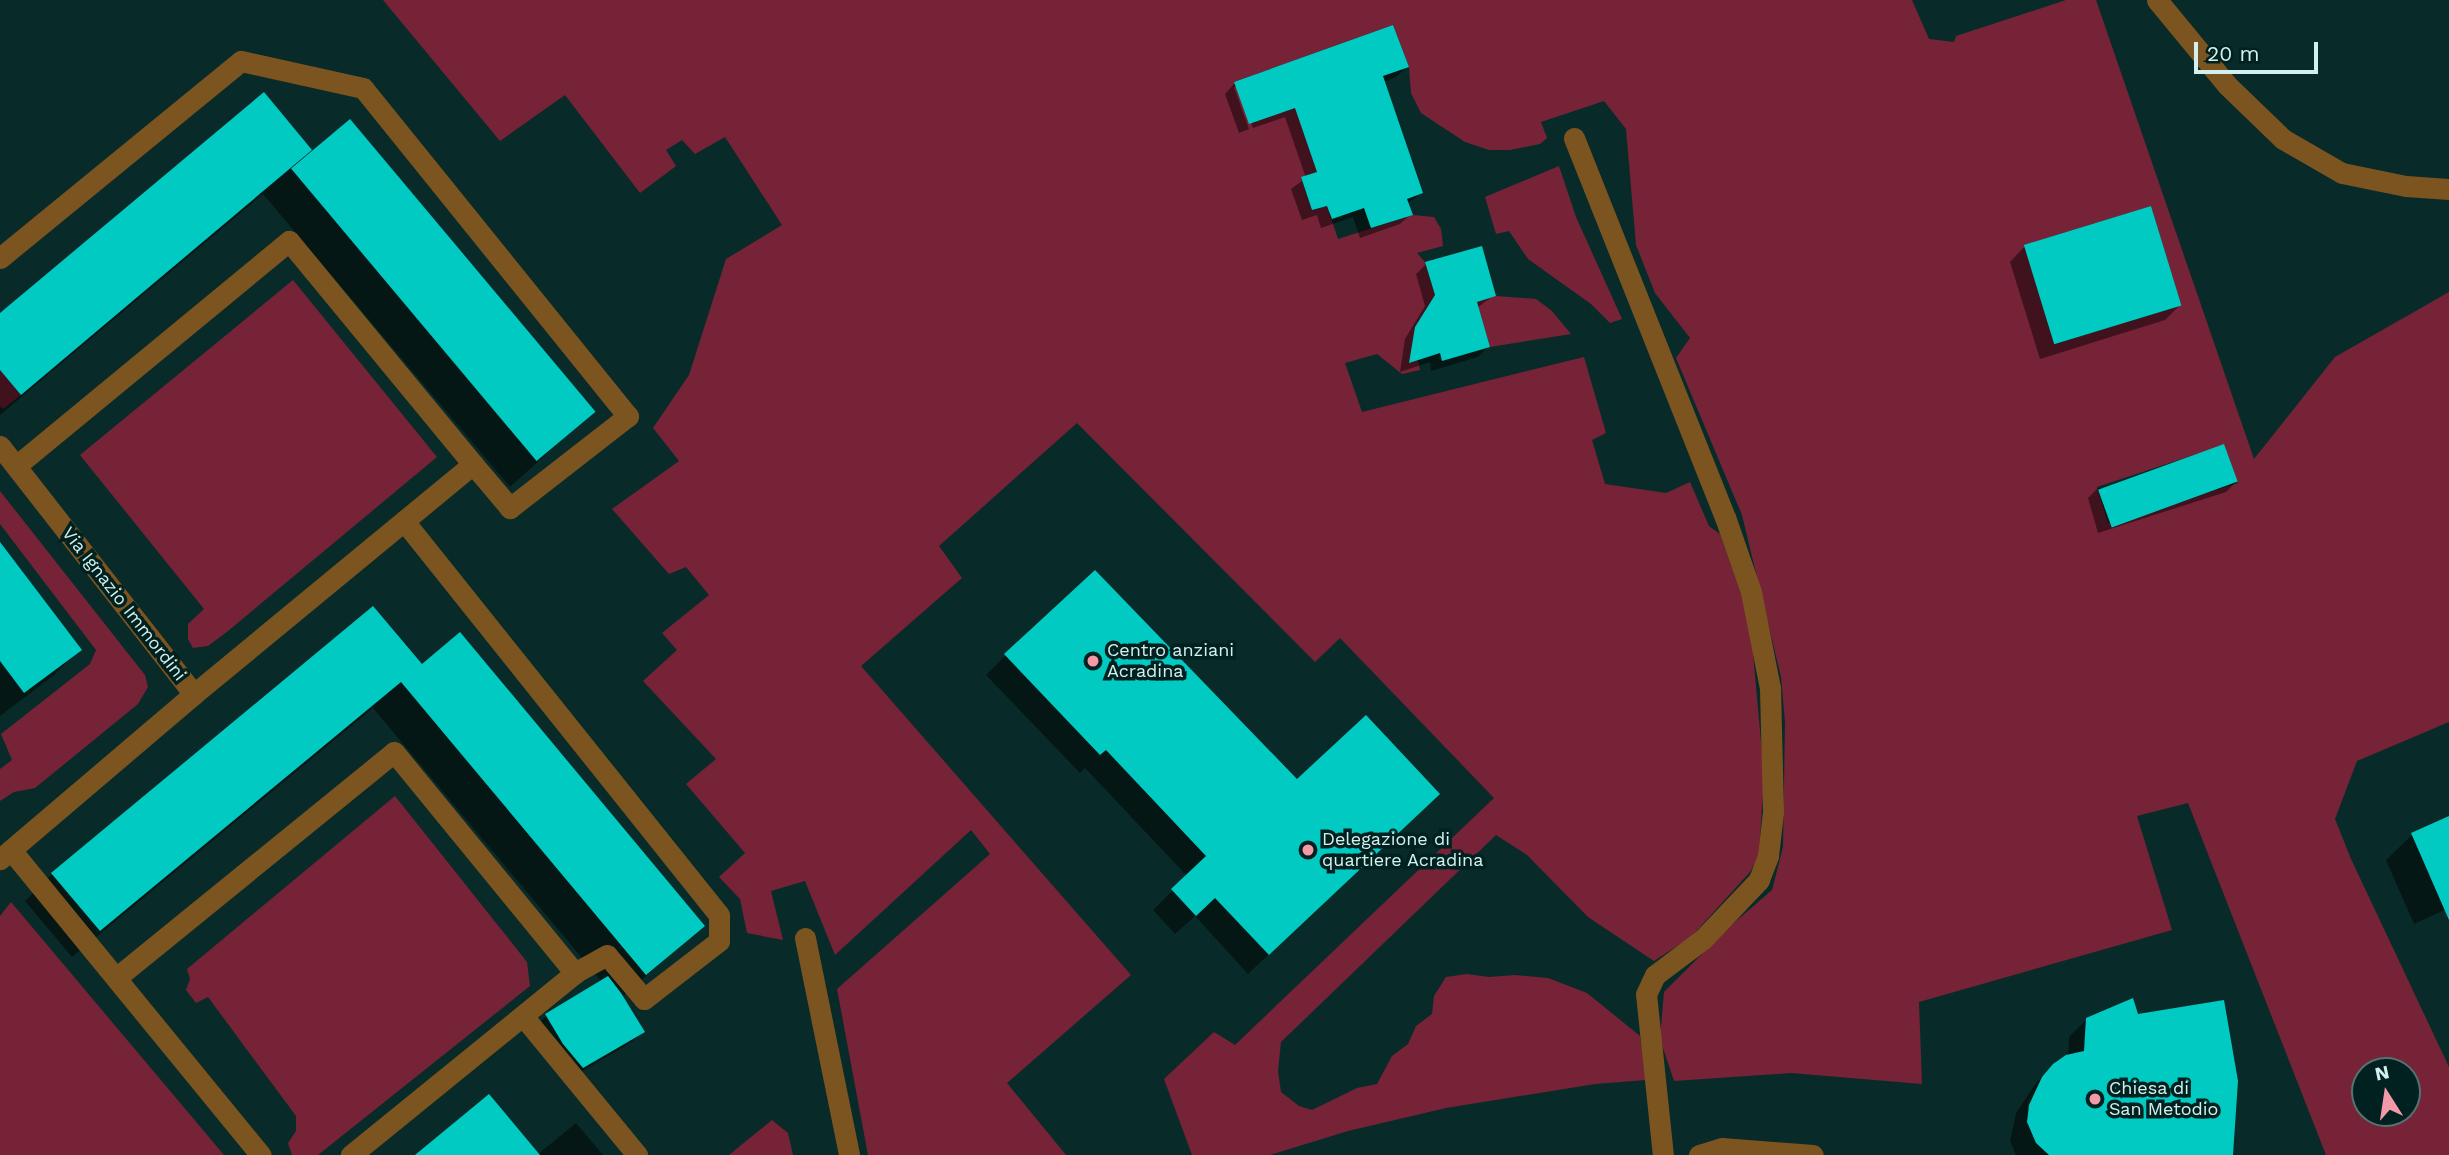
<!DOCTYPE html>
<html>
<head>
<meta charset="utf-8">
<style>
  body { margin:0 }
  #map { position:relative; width:2449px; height:1155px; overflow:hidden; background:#082b29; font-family:"Work Sans",sans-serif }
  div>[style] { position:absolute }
  .green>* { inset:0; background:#762337 }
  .shadow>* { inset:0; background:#0007 }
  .building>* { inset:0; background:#01cac2; transform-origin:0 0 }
  .minor>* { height:21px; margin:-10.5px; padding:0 10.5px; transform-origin:10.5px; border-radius:10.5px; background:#7c5420 }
  .dots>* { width:19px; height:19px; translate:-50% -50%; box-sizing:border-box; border:4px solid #00211f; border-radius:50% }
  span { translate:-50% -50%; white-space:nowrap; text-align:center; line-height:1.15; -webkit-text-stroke:7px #00211f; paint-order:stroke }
  .street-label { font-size:18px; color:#d2f1ee }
  .poi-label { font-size:18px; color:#d2f1ee }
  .left { translate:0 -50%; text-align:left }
  .north { position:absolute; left:2351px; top:1057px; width:70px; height:70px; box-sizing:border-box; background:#00211f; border:2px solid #547472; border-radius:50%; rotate:348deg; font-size:19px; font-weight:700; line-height:28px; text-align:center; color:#d2f1ee }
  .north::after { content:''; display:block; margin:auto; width:24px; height:32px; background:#f39aa8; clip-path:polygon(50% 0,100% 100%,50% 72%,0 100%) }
  .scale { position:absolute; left:2194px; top:42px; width:124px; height:32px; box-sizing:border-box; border:4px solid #d2f1ee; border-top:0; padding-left:9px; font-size:21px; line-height:24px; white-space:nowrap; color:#d2f1ee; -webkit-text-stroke:5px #00211f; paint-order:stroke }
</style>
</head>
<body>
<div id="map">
  <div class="green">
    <i style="clip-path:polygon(evenodd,383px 0,1912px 0,1929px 39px,1954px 42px,1956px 36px,2066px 0,2096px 0,2254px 459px,2335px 357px,2449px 292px,2449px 722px,2357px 761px,2335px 819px,2351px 859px,2449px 1067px,2449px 1155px,2326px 1155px,2188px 803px,2137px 816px,2172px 930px,1919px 1002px,1922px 1084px,1791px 1073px,1674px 1081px,1660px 1039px,1664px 992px,1728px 928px,1772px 890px,1783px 847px,1785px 722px,1781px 677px,1742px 515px,1676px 358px,1690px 338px,1655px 293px,1636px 245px,1626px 129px,1604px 101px,1541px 122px,1547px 138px,1540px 144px,1510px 150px,1489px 150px,1465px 142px,1421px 113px,1411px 93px,1409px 67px,1393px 25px,1234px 82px,1328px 96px,1317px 172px,1301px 178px,1312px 210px,1327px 206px,1338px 239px,1413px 215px,1434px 217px,1441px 229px,1443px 246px,1417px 253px,1425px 262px,1440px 312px,1418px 360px,1420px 370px,1402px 374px,1377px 354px,1345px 363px,1362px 412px,1584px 357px,1606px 433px,1592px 440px,1605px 484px,1666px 493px,1690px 482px,1709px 526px,1720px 534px,1750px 620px,1764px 775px,1759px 855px,1750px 872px,1691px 937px,1654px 961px,1588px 917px,1527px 855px,1496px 835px,1281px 1042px,1278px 1071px,1281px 1092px,1299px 1106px,1312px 1110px,1357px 1088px,1377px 1084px,1392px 1056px,1408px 1044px,1416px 1026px,1432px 1014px,1434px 996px,1446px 977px,1467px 974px,1489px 977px,1515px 975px,1548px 978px,1587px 993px,1640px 1036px,1646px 1080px,1595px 1084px,1446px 1108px,1348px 1131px,1270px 1155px,1192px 1155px,1164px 1079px,1214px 1032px,1235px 1045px,1494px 798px,1340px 638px,1315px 662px,1077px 423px,939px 546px,962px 578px,861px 666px,1131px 975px,1007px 1083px,1066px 1155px,868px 1155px,837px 989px,990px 854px,971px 830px,835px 955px,805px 881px,771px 891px,783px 940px,747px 933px,740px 899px,719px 877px,745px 853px,686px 784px,716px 759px,643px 681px,677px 650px,662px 633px,709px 595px,686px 567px,669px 574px,612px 509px,679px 461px,653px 428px,689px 375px,726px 259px,782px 225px,725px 137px,695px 154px,682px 140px,666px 150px,676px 166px,640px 193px,565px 95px,500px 141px,383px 0,2151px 206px,2181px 305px,2055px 344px,2025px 245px,2151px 206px,383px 0,2224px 445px,2238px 483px,2108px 523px,2097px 487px,2224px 445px,383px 0,2365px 1071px,2407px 1071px,2407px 1113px,2365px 1113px,2365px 1071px)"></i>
    <i style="clip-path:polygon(1559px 166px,1576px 217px,1622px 319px,1610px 323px,1591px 304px,1528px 259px,1509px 231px,1496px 234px,1485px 197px)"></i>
    <i style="clip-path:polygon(293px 280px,437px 457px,228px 631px,208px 646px,193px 648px,188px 639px,188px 624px,204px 609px,80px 455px)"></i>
    <i style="clip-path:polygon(1496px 296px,1536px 299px,1552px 311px,1571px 334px,1490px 347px,1482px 321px,1472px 303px)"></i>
    <i style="clip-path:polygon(0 370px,21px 395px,3px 409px,0 406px)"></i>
    <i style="clip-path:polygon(0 491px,145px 675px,148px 687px,138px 704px,35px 788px,14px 792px,0 801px,0 769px,12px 760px,1px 734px,90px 664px,96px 650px,0 524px)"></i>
    <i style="clip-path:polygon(395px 796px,527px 962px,530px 986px,318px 1155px,292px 1155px,288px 1143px,296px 1131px,296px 1116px,208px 997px,196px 1003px,186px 990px,190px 979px,187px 969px)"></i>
    <i style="clip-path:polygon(11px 902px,224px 1155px,0 1155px,0 916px)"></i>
    <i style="clip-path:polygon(772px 1120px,788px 1133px,793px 1155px,729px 1155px)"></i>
  </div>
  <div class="shadow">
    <i style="clip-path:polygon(1407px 67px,1396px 77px,1384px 82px,1421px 193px,1407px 204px,1411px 214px,1400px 224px,1360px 238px,1353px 217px,1321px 228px,1317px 215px,1302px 220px,1291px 189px,1306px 178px,1285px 117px,1253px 128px,1238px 87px,1234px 87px,1249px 129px,1239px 133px,1225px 94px,1235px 83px)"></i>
    <i style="clip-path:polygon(304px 156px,594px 411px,510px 487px,263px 194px,0 415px,0 315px)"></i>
    <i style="clip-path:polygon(2025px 246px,2180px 305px,2165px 320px,2040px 359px,2010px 262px)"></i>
    <i style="clip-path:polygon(1426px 264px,1494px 295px,1477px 308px,1488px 347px,1478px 357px,1431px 371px,1430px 362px,1400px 372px,1405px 339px,1425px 306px,1416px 274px)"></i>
    <i style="clip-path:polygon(2236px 482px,2226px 492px,2098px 533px,2088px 498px,2098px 488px)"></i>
    <i style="clip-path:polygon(0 545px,79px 650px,54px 675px,0 716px)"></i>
    <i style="clip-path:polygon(1006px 655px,1297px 782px,1418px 813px,1248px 974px,1195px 916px,1175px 934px,1153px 910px,1187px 876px,1085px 768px,1080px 773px,986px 675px)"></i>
    <i style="clip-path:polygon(421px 666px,703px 926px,622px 997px,642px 1032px,632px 1042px,572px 1077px,536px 1026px,547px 1015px,602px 982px,373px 708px,72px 957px,25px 901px,52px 874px)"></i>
    <i style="clip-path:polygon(2449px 818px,2449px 908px,2414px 924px,2386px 860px,2412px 835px)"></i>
    <i style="clip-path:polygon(2137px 1016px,2231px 1155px,2016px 1155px,2010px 1141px,2016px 1113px,2036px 1083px,2054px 1065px,2068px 1057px,2069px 1037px,2087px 1019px)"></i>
    <i style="clip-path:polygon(576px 1123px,603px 1155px,417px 1155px,537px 1155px)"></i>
  </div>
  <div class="building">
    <i style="clip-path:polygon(1393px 25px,1409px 67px,1383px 76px,1423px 193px,1407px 199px,1413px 215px,1371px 228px,1364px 208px,1332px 219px,1327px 206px,1312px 210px,1301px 177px,1317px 172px,1295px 108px,1249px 124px,1234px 82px)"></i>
    <i style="clip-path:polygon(264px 92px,312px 150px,21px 395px,0 370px,0 313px)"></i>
    <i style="left:350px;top:119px;width:382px;height:77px;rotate:50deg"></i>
    <i style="left:2151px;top:206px;width:104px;height:133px;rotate:73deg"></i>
    <i style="clip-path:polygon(1482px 246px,1496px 296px,1477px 302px,1490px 347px,1442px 361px,1440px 353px,1409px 363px,1415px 327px,1435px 295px,1425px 262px)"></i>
    <i style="left:2224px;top:444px;width:40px;height:134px;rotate:70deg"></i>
    <i style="clip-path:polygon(0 542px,82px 650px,24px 693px,0 661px)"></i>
    <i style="clip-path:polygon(1095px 570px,1297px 779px,1366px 715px,1440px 794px,1269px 955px,1215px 898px,1196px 916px,1171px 889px,1206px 856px,1106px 750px,1100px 755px,1004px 654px)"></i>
    <i style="clip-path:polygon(373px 606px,422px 664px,460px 632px,705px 926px,646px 975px,401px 682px,100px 931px,51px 873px)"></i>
    <i style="clip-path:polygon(2449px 816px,2449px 920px,2411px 833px)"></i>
    <i style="clip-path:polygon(608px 976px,621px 993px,645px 1032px,583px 1068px,563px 1044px,545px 1014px)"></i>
    <i style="clip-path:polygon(2133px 998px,2138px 1014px,2224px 1000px,2238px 1081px,2233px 1155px,2049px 1155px,2036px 1143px,2027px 1122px,2029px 1105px,2042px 1077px,2053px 1064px,2066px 1055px,2084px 1051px,2086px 1018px)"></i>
    <i style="clip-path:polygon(489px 1094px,540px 1155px,415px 1155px)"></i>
  </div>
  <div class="minor">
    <i style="left:2157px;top:0;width:110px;rotate:50.5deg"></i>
    <i style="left:2227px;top:85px;width:78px;rotate:44deg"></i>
    <i style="left:2283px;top:139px;width:68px;rotate:30deg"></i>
    <i style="left:2342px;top:173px;width:65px;rotate:11.5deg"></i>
    <i style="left:2406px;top:186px;width:43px;rotate:4deg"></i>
    <i style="left:1574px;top:138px;width:408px;rotate:68.3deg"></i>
    <i style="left:1725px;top:517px;width:79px;rotate:70.9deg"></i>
    <i style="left:1751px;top:592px;width:98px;rotate:78.8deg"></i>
    <i style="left:1770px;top:688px;width:124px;rotate:88.6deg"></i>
    <i style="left:1773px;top:812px;width:44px;rotate:96.5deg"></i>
    <i style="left:1768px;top:856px;width:26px;rotate:111deg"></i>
    <i style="left:1759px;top:880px;width:81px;rotate:133.5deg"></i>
    <i style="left:1703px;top:939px;width:60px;rotate:143.1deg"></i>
    <i style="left:1655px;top:975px;width:21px;rotate:115deg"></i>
    <i style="left:1646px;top:994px;width:162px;rotate:84deg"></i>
    <i style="left:0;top:258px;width:311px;rotate:-39.3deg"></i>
    <i style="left:241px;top:61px;width:125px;rotate:12.5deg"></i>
    <i style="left:363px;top:88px;width:422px;rotate:51.1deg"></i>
    <i style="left:628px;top:416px;width:150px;rotate:142.1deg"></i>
    <i style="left:510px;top:508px;width:57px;rotate:-130.1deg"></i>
    <i style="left:0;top:446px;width:315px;rotate:52deg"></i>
    <i style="left:194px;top:694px;width:255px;rotate:139.6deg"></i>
    <i style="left:16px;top:466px;width:354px;rotate:-39.5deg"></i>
    <i style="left:289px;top:241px;width:289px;rotate:50.5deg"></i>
    <i style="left:473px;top:464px;width:362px;rotate:140.5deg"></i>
    <i style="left:404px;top:521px;width:504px;rotate:51.36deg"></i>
    <i style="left:719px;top:915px;width:26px;rotate:90deg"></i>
    <i style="left:719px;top:941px;width:95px;rotate:142.3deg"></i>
    <i style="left:644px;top:999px;width:57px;rotate:-130.1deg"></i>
    <i style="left:607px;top:955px;width:37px;rotate:151deg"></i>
    <i style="left:11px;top:850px;width:394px;rotate:50.7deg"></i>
    <i style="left:805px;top:938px;width:221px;rotate:78.5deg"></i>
    <i style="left:116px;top:978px;width:358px;rotate:-39.1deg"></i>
    <i style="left:394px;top:752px;width:286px;rotate:50.7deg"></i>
    <i style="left:575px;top:973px;width:289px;rotate:140.9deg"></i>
    <i style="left:523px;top:1016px;width:180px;rotate:50.6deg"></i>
    <i style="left:1699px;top:1155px;width:24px;rotate:-17deg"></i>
    <i style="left:1722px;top:1148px;width:91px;rotate:4.4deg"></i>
  </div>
  <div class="dots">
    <i style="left:1093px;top:661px;background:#f39aa8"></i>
    <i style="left:1308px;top:850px;background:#f39aa8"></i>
    <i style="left:2095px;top:1099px;background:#f39aa8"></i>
  </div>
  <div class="street-label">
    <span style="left:124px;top:604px;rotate:52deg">Via Ignazio Immordini</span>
  </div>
  <div class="poi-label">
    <span class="left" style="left:1107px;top:661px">Centro anziani<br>Acradina</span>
    <span class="left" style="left:1322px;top:850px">Delegazione di<br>quartiere Acradina</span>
    <span class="left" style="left:2109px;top:1099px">Chiesa di<br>San Metodio</span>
  </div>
  <div class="north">N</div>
  <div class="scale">20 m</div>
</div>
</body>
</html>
